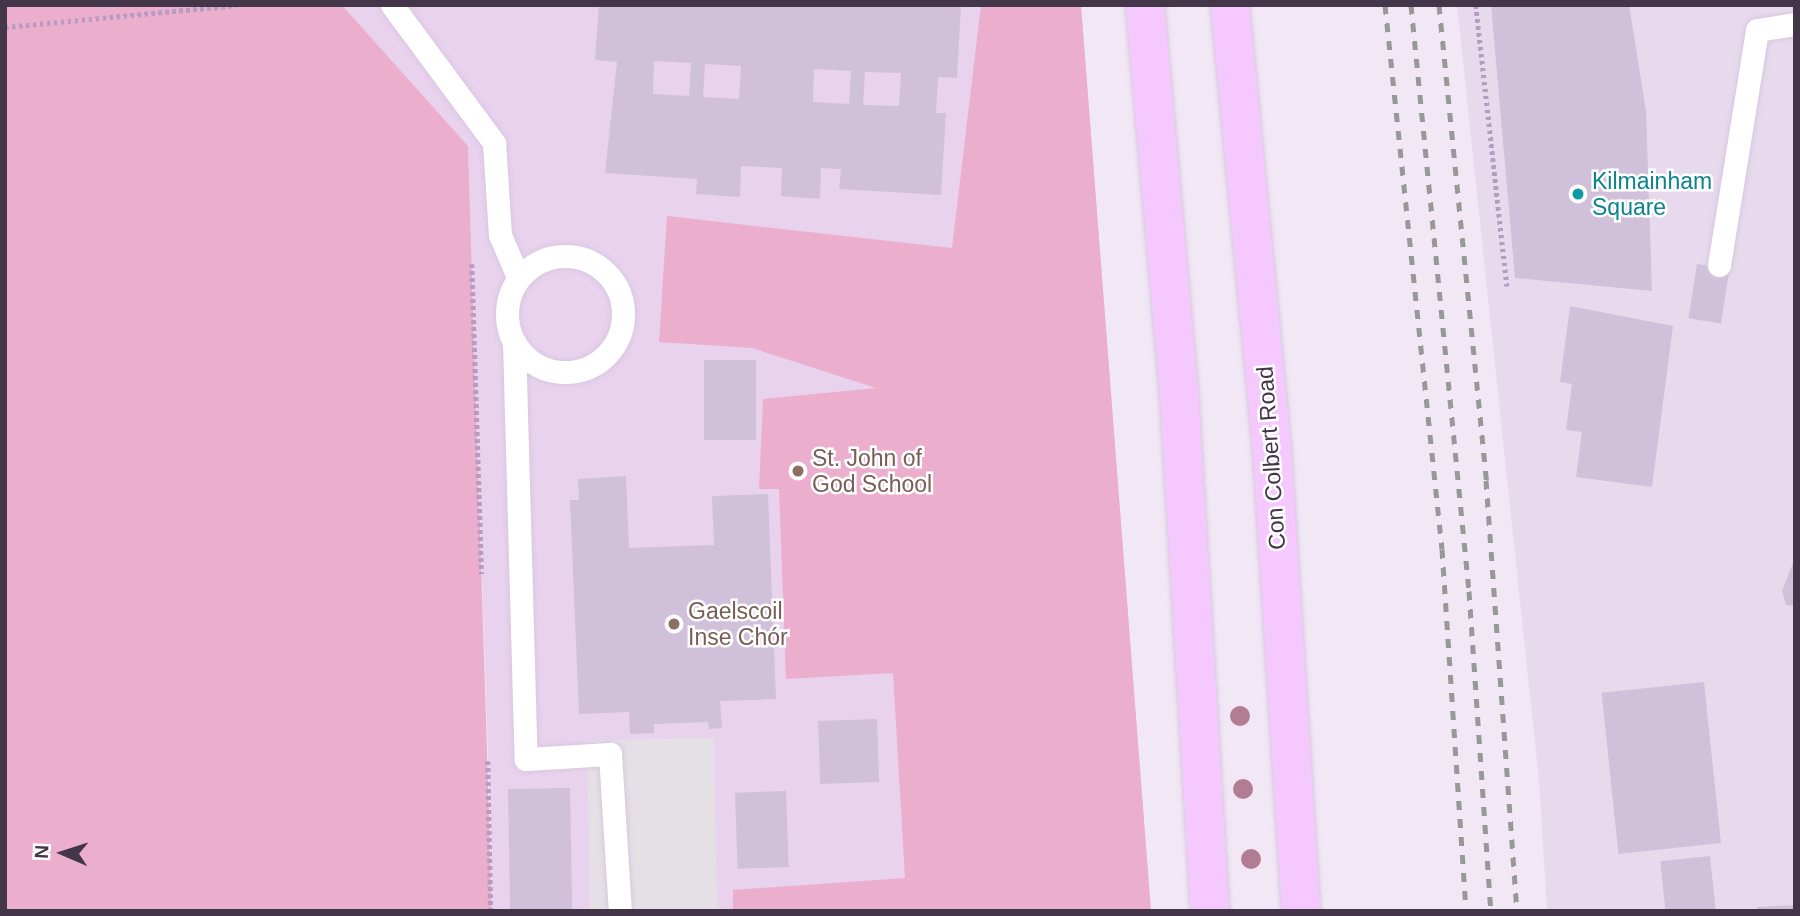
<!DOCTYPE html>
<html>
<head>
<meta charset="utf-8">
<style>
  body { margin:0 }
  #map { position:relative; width:1800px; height:916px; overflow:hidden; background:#f2e8f5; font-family:Helvetica,sans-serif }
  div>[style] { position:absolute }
  .residential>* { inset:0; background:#e8daed }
  .education>* { inset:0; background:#e8d2ee }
  .green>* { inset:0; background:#ebafcd }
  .parking>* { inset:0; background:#e4e0e6; transform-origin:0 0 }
  .building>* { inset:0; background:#d1c0da; transform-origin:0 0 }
  .path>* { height:4.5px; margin-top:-2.25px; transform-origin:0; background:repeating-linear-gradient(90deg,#b79bc3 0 3.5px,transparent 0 7px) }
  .roads { filter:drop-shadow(0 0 2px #d8c7df) drop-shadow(0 0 2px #d8c7df) }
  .service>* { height:23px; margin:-11.5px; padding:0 11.5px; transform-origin:11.5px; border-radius:11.5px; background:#fff }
  .service>.ring { margin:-11.5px; padding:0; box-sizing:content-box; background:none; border:23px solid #fff; border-radius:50% }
  .secondary>* { height:38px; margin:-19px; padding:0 19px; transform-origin:19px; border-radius:19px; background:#f5c8ff }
  .rail>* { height:5px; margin-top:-2.5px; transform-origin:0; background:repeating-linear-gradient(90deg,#989898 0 9px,transparent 0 18px) }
  .trees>* { width:20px; height:20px; margin:-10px; border-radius:50%; background:#b27d93 }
  .dots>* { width:19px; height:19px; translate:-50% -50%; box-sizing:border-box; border:4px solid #fff; border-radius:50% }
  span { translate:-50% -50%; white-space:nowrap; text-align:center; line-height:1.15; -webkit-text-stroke:5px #fff; paint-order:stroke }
  .culture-label { font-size:23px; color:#0d838f }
  .left { translate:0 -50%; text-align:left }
  .education-label { font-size:23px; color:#785e54 }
  .street-label { font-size:23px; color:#433649 }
  .frame { position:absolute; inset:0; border:7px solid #433649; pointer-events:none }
  .north { position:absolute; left:28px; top:818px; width:70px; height:70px; -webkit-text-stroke:5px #fff; paint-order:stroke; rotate:273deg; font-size:19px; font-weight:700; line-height:28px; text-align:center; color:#433649 }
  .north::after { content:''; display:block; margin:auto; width:24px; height:32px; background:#433649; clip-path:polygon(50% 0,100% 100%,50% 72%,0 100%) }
</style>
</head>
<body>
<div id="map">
  <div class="residential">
    <i style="clip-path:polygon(1457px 5px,1795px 5px,1795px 911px,1547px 911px,1539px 781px)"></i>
  </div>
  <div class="education">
    <i style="clip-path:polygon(342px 5px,1081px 5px,1151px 911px,493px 911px,468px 146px)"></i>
  </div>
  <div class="green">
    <i style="clip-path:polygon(5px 5px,342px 5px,468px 146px,492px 911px,5px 911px)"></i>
    <i style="clip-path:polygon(981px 5px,1081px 5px,1151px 911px,733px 911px,733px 890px,905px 878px,893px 673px,786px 679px,779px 489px,759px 489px,763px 399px,876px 388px,752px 348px,659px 342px,667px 216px,952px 248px)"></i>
  </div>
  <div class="parking">
    <i style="left:714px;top:738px;width:173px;height:127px;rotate:89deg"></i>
  </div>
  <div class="building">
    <i style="clip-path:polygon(evenodd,599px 5px,961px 5px,957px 78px,938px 77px,936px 113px,946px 113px,941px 195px,839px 189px,841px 169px,821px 168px,820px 199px,781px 196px,782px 168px,741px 166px,740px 197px,696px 194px,697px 179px,605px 173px,617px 62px,595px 60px,599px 5px,654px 61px,691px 63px,689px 96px,653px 94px,654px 61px,599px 5px,705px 64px,741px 66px,739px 99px,703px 97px,705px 64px,599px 5px,814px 69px,851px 71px,849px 104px,813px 102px,814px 69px,599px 5px,865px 72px,901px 73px,899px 106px,863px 105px,865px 72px)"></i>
    <i style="clip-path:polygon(1491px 5px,1629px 5px,1646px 111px,1652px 291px,1515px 278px)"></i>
    <i style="left:1697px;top:264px;width:33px;height:55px;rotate:9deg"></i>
    <i style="clip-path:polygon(1570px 306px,1673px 326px,1652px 487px,1576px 477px,1582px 432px,1566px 430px,1572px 384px,1560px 382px)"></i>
    <i style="left:704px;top:360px;width:52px;height:80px"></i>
    <i style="clip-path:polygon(626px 476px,629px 548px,714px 545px,712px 496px,768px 494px,776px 699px,720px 701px,722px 728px,709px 729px,708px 722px,654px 724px,654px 733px,630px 734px,629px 712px,579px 714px,570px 500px,579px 500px,578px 479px)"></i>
    <i style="clip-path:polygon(1795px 558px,1795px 606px,1786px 605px,1782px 591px)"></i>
    <i style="left:1704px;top:682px;width:162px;height:103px;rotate:84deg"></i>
    <i style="left:877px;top:719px;width:63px;height:59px;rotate:88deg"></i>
    <i style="left:570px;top:788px;width:123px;height:62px;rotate:89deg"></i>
    <i style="left:786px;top:791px;width:76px;height:51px;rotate:88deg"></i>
    <i style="left:1710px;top:856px;width:55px;height:50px;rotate:84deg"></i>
    <i style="clip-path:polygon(1795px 905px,1795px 911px,1757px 911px,1757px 907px)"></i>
  </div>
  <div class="path">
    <i style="left:1476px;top:5px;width:283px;rotate:83.7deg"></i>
    <i style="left:5px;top:27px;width:232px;rotate:-5.4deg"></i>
    <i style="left:472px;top:264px;width:310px;rotate:88.2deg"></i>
    <i style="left:488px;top:761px;width:150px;rotate:88.9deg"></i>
  </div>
  <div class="roads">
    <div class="service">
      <i style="left:392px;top:5px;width:172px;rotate:53.5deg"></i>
      <i style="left:494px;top:143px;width:92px;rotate:86.3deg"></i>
      <i style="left:500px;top:235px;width:46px;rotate:66.8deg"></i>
      <i class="ring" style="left:507px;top:256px;width:93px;height:93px"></i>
      <i style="left:1719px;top:265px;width:238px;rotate:-80.8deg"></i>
      <i style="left:1757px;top:30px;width:38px;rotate:-9deg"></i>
      <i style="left:514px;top:342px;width:417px;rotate:88.4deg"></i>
      <i style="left:526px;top:759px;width:84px;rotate:-3.4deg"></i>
      <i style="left:610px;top:754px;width:157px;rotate:86.4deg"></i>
    </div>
    <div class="secondary">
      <i style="left:1145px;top:5px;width:389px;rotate:85deg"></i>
      <i style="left:1179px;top:393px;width:519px;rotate:86.58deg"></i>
      <i style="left:1230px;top:5px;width:447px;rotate:84.6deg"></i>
      <i style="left:1272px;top:450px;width:462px;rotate:86.4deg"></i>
    </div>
  </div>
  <div class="rail">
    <i style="left:1385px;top:5px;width:547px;rotate:84.02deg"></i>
    <i style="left:1442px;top:549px;width:363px;rotate:86.2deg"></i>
    <i style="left:1411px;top:5px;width:589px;rotate:84.35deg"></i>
    <i style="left:1469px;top:591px;width:321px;rotate:86.1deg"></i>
    <i style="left:1439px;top:5px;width:477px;rotate:84.3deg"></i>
    <i style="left:1486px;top:480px;width:432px;rotate:85.9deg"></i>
  </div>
  <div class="trees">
    <i style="left:1240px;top:716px"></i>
    <i style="left:1243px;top:789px"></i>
    <i style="left:1251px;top:859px"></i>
  </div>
  <div class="dots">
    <i style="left:1578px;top:194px;background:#0f9aa8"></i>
    <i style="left:798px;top:471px;background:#8d6e63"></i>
    <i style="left:674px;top:624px;background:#8d6e63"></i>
  </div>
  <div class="culture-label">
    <span class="left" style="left:1592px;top:194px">Kilmainham<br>Square</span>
  </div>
  <div class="education-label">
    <span class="left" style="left:812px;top:471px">St. John of<br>God School</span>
    <span class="left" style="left:688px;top:624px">Gaelscoil<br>Inse Chór</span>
  </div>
  <div class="street-label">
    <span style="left:1271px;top:458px;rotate:-94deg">Con Colbert Road</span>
  </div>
  <div class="frame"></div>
  <div class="north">N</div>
</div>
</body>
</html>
